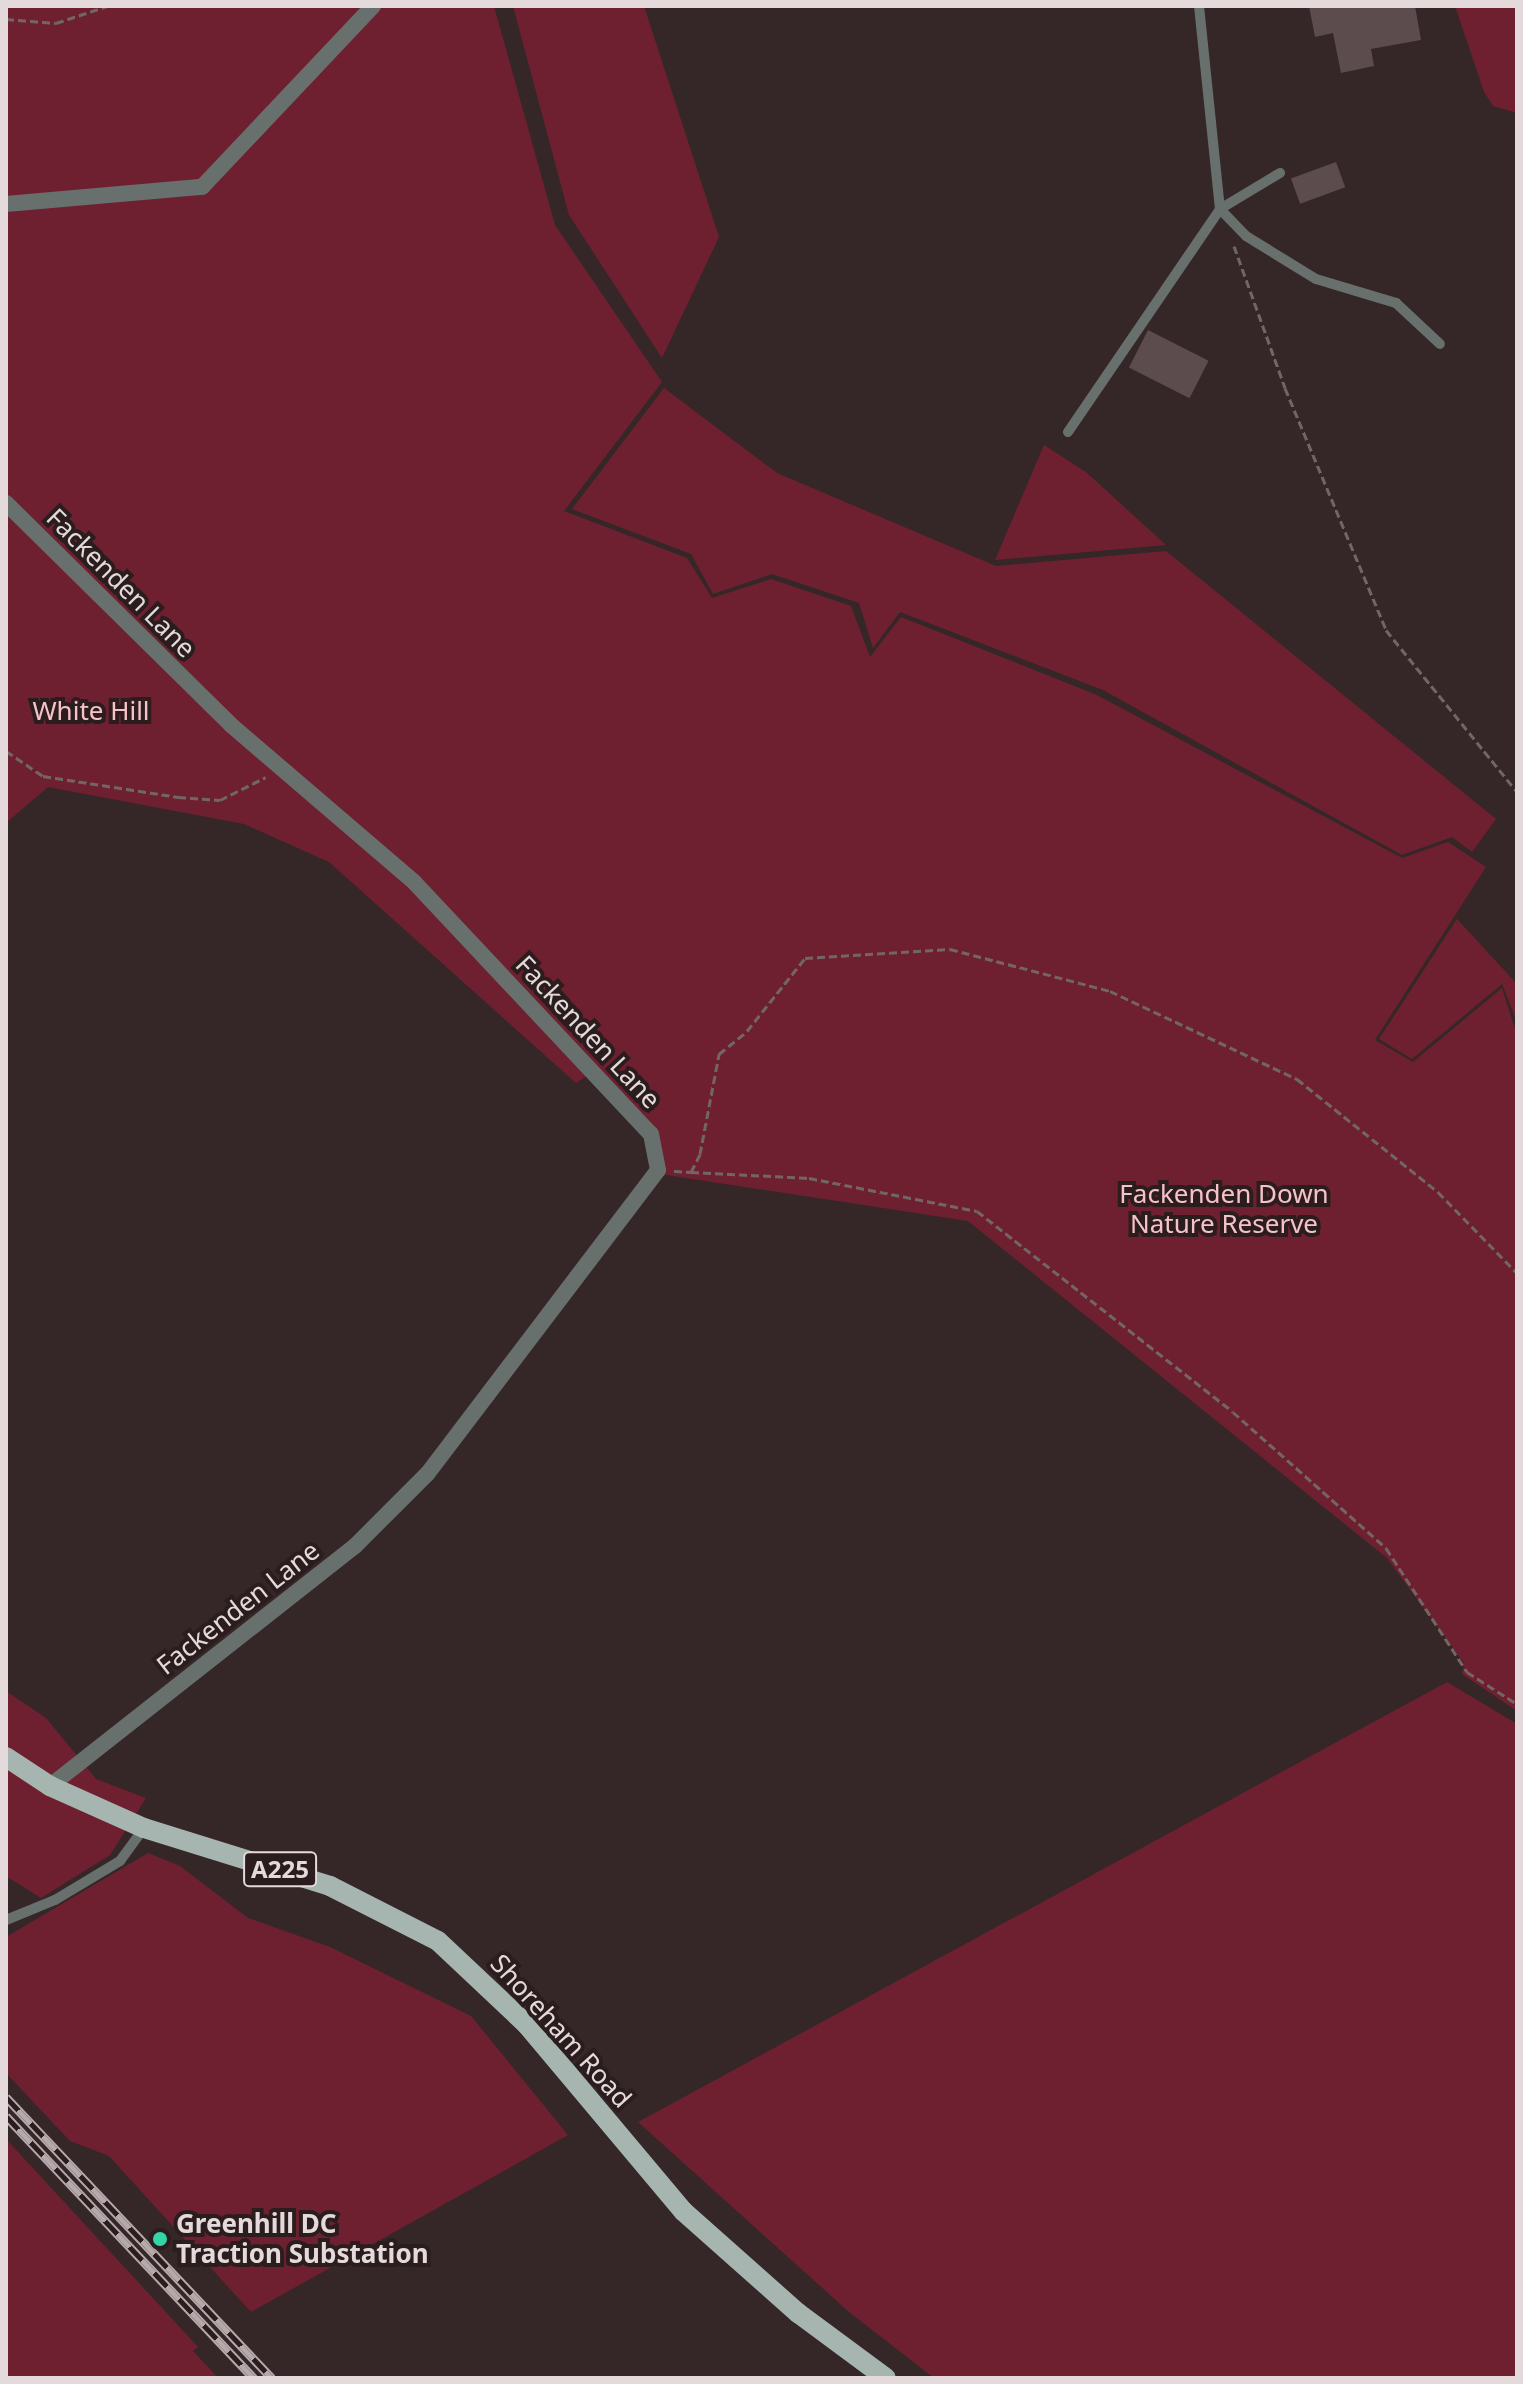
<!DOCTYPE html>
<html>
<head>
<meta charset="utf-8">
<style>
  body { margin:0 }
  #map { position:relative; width:1523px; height:2384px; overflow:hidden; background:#352628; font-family:"Noto Sans",sans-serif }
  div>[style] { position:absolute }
  .green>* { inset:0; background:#6f2030 }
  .building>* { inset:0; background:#5d4c4e; transform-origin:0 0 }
  .path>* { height:3px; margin-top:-1.5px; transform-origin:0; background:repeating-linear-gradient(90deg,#726566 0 8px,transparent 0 12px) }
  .service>* { height:10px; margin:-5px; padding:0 5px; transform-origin:5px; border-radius:5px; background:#68706d }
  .minor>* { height:16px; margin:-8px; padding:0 8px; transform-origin:8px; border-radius:8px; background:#68706d }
  .primary>* { height:20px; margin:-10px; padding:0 10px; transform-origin:10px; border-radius:10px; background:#a6b5af }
  .rail>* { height:9px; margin-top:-4.5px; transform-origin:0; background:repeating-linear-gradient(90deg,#2b1d1e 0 18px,#b5a9ab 0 36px); box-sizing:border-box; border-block:2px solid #b5a9ab }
  .dots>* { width:22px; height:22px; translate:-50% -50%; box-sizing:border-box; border:4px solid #2b1d1e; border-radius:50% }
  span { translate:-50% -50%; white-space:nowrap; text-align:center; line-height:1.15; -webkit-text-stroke:8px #2b1d1e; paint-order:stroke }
  .shield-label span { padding:2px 6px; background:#2b1d1e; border:2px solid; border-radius:6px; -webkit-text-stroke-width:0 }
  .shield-label { font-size:24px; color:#e4dadb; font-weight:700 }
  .street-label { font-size:26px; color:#e4dadb }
  .park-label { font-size:26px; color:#f6c2c7 }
  .poi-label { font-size:26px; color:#e4dadb; font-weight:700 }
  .left { translate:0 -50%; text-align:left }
  .frame { position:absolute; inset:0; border:8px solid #e4dadb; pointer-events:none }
</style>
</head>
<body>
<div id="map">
  <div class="green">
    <i style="clip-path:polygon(6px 6px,494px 6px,555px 225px,662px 382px,564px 511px,687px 558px,712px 598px,771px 579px,851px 606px,870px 657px,901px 617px,1097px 695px,1402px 858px,1448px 842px,1486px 867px,1375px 1040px,1413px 1062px,1502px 988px,1517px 1035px,1517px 1711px,1462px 1674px,1464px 1663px,1387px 1558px,968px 1221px,666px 1175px,654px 1130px,595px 1071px,576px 1083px,329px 862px,244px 824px,48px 787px,6px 823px)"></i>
    <i style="clip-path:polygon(513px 6px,644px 6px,719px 237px,662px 358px,569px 215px)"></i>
    <i style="clip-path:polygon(1455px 6px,1517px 6px,1517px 113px,1493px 106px,1484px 92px)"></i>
    <i style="clip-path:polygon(664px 388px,777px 473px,996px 566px,1166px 551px,1496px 819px,1472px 852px,1452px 837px,1402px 855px,1103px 690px,900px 612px,873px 648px,859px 603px,772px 574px,713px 594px,691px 554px,572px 509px)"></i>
    <i style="clip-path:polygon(1044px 445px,1086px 472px,1166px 545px,995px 560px)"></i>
    <i style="clip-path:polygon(1457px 919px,1517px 984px,1517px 1022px,1502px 984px,1412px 1059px,1379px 1039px)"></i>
    <i style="clip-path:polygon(1447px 1682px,1517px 1724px,1517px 2378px,934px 2378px,849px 2312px,638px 2122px)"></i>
    <i style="clip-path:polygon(6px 1691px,46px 1718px,96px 1779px,146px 1798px,110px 1855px,41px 1898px,6px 1876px)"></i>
    <i style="clip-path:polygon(148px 1853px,180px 1866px,248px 1918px,330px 1947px,471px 2016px,568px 2135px,251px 2312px,109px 2156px,70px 2141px,6px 2073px,6px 1937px)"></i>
    <i style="clip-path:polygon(6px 2139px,198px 2347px,193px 2351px,218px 2378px,6px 2378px)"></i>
  </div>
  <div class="building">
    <i style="clip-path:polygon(1309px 6px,1415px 6px,1421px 40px,1371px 49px,1374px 66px,1341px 73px,1333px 33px,1315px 37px)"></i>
    <i style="left:1336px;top:162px;width:27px;height:48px;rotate:70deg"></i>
    <i style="left:1148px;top:330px;width:68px;height:42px;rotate:27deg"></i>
  </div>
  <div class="path">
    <i style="left:6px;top:19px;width:50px;rotate:4.6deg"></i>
    <i style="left:56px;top:23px;width:54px;rotate:-18.4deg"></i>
    <i style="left:1234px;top:246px;width:151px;rotate:70.2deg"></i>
    <i style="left:1285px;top:388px;width:262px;rotate:67.3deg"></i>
    <i style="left:1386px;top:630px;width:208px;rotate:51deg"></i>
    <i style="left:6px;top:751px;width:45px;rotate:34deg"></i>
    <i style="left:43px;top:776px;width:137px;rotate:8.8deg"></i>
    <i style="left:178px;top:797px;width:42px;rotate:4.1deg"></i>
    <i style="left:220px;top:800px;width:51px;rotate:-26.6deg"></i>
    <i style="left:674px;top:1171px;width:17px;rotate:3deg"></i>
    <i style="left:691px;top:1172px;width:20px;rotate:-63deg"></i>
    <i style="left:700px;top:1154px;width:102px;rotate:-79.2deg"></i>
    <i style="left:719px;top:1054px;width:36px;rotate:-39deg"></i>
    <i style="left:747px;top:1031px;width:93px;rotate:-51.5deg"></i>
    <i style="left:805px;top:958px;width:145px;rotate:-3.6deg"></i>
    <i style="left:950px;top:949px;width:165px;rotate:14.7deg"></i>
    <i style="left:1110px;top:991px;width:207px;rotate:25.2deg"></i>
    <i style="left:1297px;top:1079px;width:181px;rotate:38.7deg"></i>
    <i style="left:1438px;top:1192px;width:113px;rotate:45.7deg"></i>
    <i style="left:691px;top:1172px;width:118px;rotate:2.9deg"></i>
    <i style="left:809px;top:1178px;width:171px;rotate:11.1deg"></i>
    <i style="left:977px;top:1211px;width:325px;rotate:38.1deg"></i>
    <i style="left:1233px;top:1412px;width:205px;rotate:41.6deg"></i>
    <i style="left:1386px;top:1548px;width:148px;rotate:56.8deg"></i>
    <i style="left:1467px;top:1672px;width:59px;rotate:32.6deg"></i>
  </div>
  <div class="service">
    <i style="left:1199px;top:6px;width:204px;rotate:84.1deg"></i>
    <i style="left:1220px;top:209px;width:37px;rotate:46deg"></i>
    <i style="left:1246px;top:236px;width:82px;rotate:31.6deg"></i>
    <i style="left:1316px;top:279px;width:84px;rotate:16.7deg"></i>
    <i style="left:1396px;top:303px;width:60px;rotate:43deg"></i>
    <i style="left:1068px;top:432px;width:270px;rotate:-55.7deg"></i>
    <i style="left:1220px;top:209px;width:70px;rotate:-31deg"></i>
    <i style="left:6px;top:1920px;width:53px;rotate:-22.2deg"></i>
    <i style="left:55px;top:1900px;width:76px;rotate:-31deg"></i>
    <i style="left:120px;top:1861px;width:41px;rotate:-54deg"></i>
  </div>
  <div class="minor">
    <i style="left:6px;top:204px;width:197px;rotate:-5deg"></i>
    <i style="left:202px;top:187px;width:249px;rotate:-46.6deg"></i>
    <i style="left:6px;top:503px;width:316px;rotate:44.6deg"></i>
    <i style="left:231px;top:725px;width:241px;rotate:40.6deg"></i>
    <i style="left:414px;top:882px;width:346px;rotate:46.8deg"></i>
    <i style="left:651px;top:1134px;width:37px;rotate:79deg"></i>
    <i style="left:658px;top:1170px;width:382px;rotate:127.2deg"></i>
    <i style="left:427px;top:1474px;width:102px;rotate:135deg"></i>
    <i style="left:355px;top:1546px;width:388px;rotate:141.8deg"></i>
  </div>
  <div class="primary">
    <i style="left:6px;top:1757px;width:53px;rotate:33.4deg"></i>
    <i style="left:50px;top:1786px;width:103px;rotate:24.1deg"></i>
    <i style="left:144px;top:1828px;width:195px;rotate:17.3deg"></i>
    <i style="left:330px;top:1886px;width:121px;rotate:27deg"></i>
    <i style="left:438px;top:1941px;width:122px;rotate:43.3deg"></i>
    <i style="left:527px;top:2025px;width:243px;rotate:50deg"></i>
    <i style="left:683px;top:2211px;width:154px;rotate:41.6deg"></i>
    <i style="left:798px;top:2313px;width:109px;rotate:36.5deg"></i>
  </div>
  <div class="rail">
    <i style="left:6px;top:2097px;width:387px;rotate:46.6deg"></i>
    <i style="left:6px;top:2116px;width:361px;rotate:46.6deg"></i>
  </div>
  <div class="dots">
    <i style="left:160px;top:2239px;background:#33d4a8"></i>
  </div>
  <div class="shield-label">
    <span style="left:280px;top:1869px">A225</span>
  </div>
  <div class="street-label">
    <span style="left:121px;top:583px;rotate:45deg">Fackenden Lane</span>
    <span style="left:588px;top:1032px;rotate:47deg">Fackenden Lane</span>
    <span style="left:238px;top:1608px;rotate:-38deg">Fackenden Lane</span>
    <span style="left:561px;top:2031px;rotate:48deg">Shoreham Road</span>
  </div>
  <div class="park-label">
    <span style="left:91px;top:711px">White Hill</span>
    <span style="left:1224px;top:1209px">Fackenden Down<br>Nature Reserve</span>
  </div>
  <div class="poi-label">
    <span class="left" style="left:176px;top:2239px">Greenhill DC<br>Traction Substation</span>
  </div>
  <div class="frame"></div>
</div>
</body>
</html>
